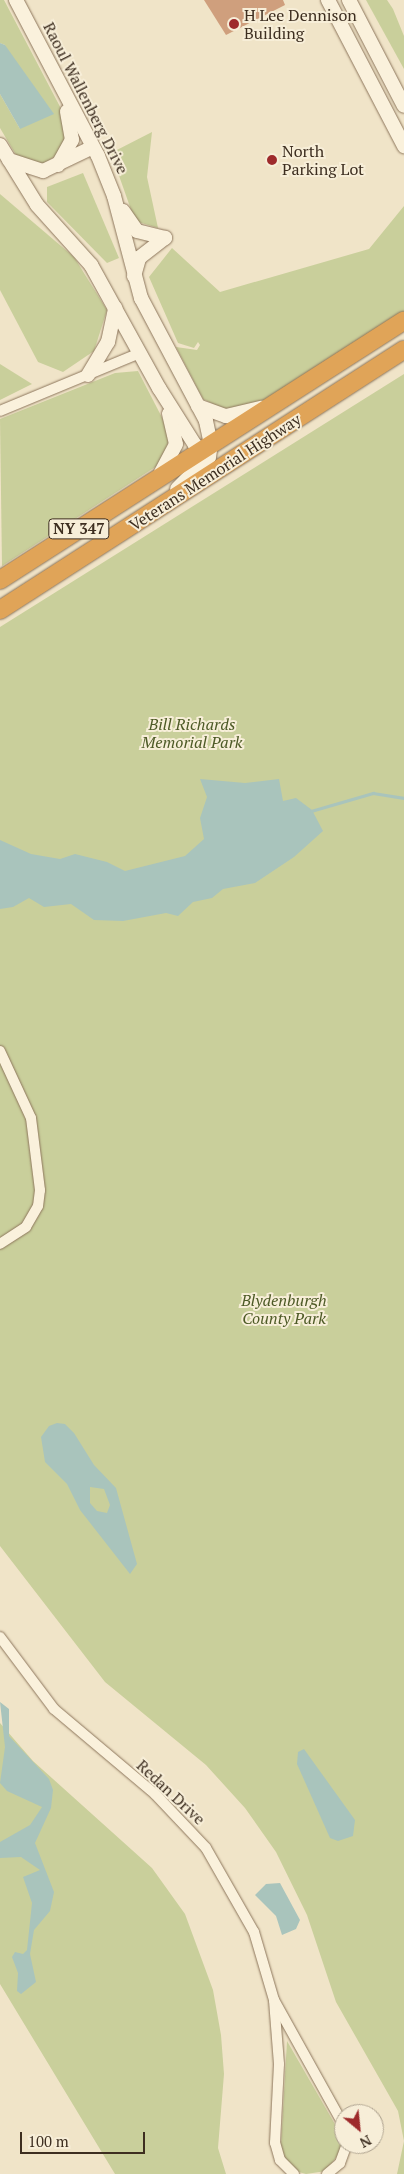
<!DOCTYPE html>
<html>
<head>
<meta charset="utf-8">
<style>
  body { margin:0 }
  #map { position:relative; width:404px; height:2174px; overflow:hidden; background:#f0e4c8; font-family:"PT Serif",serif }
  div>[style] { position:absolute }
  .green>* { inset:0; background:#c9cf9b }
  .water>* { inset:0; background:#a9c4bc }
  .stream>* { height:2.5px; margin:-1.25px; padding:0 1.25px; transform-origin:1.25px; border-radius:1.25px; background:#a9c4bc }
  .building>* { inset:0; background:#cf9f7d }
  .roads { filter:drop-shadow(0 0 1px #8d765c) drop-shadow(0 0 1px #8d765c) }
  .street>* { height:10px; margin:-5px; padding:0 5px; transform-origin:5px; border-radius:5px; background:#faf1dc }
  .secondary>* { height:14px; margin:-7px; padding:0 7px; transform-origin:7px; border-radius:7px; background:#faf1dc }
  .highway>* { height:18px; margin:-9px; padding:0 9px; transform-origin:9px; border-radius:9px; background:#e0a458 }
  .dots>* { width:14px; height:14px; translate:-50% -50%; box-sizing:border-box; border:2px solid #f7eed8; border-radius:50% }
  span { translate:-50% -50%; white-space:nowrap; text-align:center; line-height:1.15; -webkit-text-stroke:4px #f7eed8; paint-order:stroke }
  .shield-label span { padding:1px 4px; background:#f7eed8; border:1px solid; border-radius:4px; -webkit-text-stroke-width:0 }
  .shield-label { font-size:15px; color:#3d2e20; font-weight:700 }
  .poi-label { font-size:16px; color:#3d2e20 }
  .left { translate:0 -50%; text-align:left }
  .street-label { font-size:16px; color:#3d2e20 }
  .park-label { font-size:16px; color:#4d5a26; font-style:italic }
  .north { position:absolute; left:334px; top:2104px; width:50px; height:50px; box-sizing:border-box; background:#f7eed8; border:1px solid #ada18e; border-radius:50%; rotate:152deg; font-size:14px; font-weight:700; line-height:20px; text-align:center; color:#3d2e20 }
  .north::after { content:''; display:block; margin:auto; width:18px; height:22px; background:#9e2a2b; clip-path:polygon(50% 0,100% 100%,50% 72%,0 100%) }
  .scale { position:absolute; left:20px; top:2132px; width:125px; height:22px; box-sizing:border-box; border:2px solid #3d2e20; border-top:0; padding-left:6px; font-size:15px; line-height:18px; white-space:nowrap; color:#3d2e20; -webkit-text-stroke:4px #f7eed8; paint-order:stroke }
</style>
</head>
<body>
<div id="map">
  <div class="green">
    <i style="clip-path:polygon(0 0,4px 0,67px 120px,66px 148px,44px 164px,19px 160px,0 128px,0 94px,20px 129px,5px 45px,0 43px)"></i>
    <i style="clip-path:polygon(366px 0,387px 0,393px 9px,404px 36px,404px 69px)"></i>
    <i style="clip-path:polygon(152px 132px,147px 177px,158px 228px,135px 221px,111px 153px)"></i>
    <i style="clip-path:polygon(83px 173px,119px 258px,107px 263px,47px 202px,47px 187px)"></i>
    <i style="clip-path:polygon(0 194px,74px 257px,107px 310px,94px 351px,63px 372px,38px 362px,0 290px)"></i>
    <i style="clip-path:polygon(404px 206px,404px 313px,250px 410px,223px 409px,203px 399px,176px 347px,197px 350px,200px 345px,198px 342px,194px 348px,178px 343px,149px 277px,172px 248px,220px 292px,369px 249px)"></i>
    <i style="clip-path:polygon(0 364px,32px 384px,0 400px)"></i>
    <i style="clip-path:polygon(138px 371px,171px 435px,160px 464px,2px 566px,0 419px,115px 373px)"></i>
    <i style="clip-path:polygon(404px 374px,404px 2174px,397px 2174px,404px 2141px,398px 2111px,336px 2002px,307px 1915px,276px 1852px,245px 1808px,206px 1765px,105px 1682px,0 1546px,0 627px)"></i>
    <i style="clip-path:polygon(0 1723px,33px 1761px,152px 1868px,185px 1914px,213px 1990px,221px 2035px,224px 2074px,218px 2148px,226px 2174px,115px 2174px,0 1984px)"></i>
    <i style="clip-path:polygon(287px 2041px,340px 2133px,343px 2148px,326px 2171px,306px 2174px,295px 2171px,285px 2159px,281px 2145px)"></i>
  </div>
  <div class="water">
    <i style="clip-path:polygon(0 43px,5px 45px,54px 114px,20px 129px,0 94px)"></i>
    <i style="clip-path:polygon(200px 779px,245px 783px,279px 779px,283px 801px,296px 798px,312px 810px,323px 831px,294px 857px,255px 883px,223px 889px,212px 898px,193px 902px,178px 916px,166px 913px,123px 921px,94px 920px,71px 904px,44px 907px,29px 898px,13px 907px,0 909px,0 840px,31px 854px,60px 859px,75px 854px,107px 862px,125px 871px,185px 856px,204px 839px,200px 818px,207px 797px)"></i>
    <i style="clip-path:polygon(evenodd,57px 1423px,65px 1424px,74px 1433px,94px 1465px,116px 1488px,137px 1564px,130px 1574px,80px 1510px,67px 1484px,45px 1462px,41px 1437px,49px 1426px,57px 1423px,90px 1487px,104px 1489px,110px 1505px,107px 1513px,97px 1511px,90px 1503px,90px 1487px)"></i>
    <i style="clip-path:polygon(0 1702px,9px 1709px,9px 1736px,49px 1779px,53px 1790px,51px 1808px,35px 1843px,54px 1892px,50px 1911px,34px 1930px,30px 1954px,36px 1982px,21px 1994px,17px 1991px,18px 1973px,12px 1957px,15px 1952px,23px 1954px,27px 1950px,32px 1903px,23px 1877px,40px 1870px,21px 1857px,0 1858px,0 1842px,30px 1825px,42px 1807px,7px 1791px,0 1783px,5px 1747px)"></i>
    <i style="clip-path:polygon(304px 1749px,355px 1820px,353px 1836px,338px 1841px,330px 1838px,297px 1764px,298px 1752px)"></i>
    <i style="clip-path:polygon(280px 1883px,300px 1920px,296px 1929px,282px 1935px,276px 1916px,255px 1895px,266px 1884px)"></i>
  </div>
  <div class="stream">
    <i style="left:311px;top:811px;width:65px;rotate:-16.2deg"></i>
    <i style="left:373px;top:793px;width:31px;rotate:9deg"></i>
  </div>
  <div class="building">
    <i style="clip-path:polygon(204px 0,283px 0,285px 5px,226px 35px)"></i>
  </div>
  <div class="roads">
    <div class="street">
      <i style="left:0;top:411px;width:152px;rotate:-22.5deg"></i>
      <i style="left:0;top:1051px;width:74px;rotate:65.2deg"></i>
      <i style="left:31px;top:1118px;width:73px;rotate:82.9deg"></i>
      <i style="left:40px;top:1190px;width:16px;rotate:97deg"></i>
      <i style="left:38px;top:1206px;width:24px;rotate:120deg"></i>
      <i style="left:26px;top:1227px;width:31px;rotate:147deg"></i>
      <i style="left:0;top:1637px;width:90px;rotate:53.1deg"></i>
      <i style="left:54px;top:1709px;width:132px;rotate:40.1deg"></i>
      <i style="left:155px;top:1794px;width:74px;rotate:46.6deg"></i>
      <i style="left:206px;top:1848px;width:97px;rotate:60.3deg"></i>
      <i style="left:254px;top:1932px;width:71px;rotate:73.6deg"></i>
      <i style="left:294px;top:2174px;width:20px;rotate:-135deg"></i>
      <i style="left:280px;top:2160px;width:18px;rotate:-106deg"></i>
      <i style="left:275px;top:2143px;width:79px;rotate:-87.1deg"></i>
      <i style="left:279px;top:2064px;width:64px;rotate:-94.5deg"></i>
      <i style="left:274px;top:2000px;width:144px;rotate:60.9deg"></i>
      <i style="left:327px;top:2174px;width:17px;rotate:-40deg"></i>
      <i style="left:340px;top:2163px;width:20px;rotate:-70deg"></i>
    </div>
    <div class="secondary">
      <i style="left:16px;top:0;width:176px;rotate:62.3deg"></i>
      <i style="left:98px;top:156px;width:43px;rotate:68.2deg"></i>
      <i style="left:114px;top:196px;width:106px;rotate:75.2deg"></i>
      <i style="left:141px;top:298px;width:139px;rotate:62.1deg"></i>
      <i style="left:206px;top:421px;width:24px;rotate:78deg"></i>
      <i style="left:211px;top:444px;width:13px;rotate:99deg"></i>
      <i style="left:209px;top:457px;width:45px;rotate:135deg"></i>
      <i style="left:328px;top:0;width:165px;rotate:62.5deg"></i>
      <i style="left:349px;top:0;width:119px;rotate:62.6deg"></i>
      <i style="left:0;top:145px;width:70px;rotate:58.3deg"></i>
      <i style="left:37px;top:205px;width:81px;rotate:48deg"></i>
      <i style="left:91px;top:265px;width:141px;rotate:61.1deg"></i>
      <i style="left:159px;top:388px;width:67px;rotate:57.7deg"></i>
      <i style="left:195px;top:445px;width:17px;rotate:40deg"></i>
      <i style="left:9px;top:160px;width:36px;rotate:18deg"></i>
      <i style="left:43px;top:171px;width:55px;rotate:-25.6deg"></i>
      <i style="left:58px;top:165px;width:29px;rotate:-61deg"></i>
      <i style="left:72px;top:140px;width:29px;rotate:-100deg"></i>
      <i style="left:123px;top:211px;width:24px;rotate:55deg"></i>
      <i style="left:137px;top:231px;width:29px;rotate:14deg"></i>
      <i style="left:134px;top:276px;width:19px;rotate:-74deg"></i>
      <i style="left:139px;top:258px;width:33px;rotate:-38deg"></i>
      <i style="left:88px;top:375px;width:39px;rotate:-59deg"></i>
      <i style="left:108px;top:342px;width:35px;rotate:-78deg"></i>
      <i style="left:198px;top:406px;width:30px;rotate:20deg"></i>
      <i style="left:226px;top:416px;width:37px;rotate:-13deg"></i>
      <i style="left:158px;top:478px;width:38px;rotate:-62deg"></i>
      <i style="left:176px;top:444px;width:31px;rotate:-103deg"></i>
    </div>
    <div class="highway">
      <i style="left:0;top:580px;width:480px;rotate:-32.7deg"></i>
      <i style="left:0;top:610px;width:480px;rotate:-32.8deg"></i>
    </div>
  </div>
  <div class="dots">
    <i style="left:234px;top:24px;background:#9e2a2b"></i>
    <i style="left:272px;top:160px;background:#9e2a2b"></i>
  </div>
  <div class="shield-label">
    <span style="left:79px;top:529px">NY 347</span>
  </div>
  <div class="poi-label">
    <span class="left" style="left:244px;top:24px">H Lee Dennison<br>Building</span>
    <span class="left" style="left:282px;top:160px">North<br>Parking Lot</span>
  </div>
  <div class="street-label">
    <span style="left:86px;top:98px;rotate:63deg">Raoul Wallenberg Drive</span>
    <span style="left:215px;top:472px;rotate:-33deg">Veterans Memorial Highway</span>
    <span style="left:171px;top:1792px;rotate:43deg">Redan Drive</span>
  </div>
  <div class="park-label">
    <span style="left:192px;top:733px">Bill Richards<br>Memorial Park</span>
    <span style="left:284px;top:1309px">Blydenburgh<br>County Park</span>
  </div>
  <div class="north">N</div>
  <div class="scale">100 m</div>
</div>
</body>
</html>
